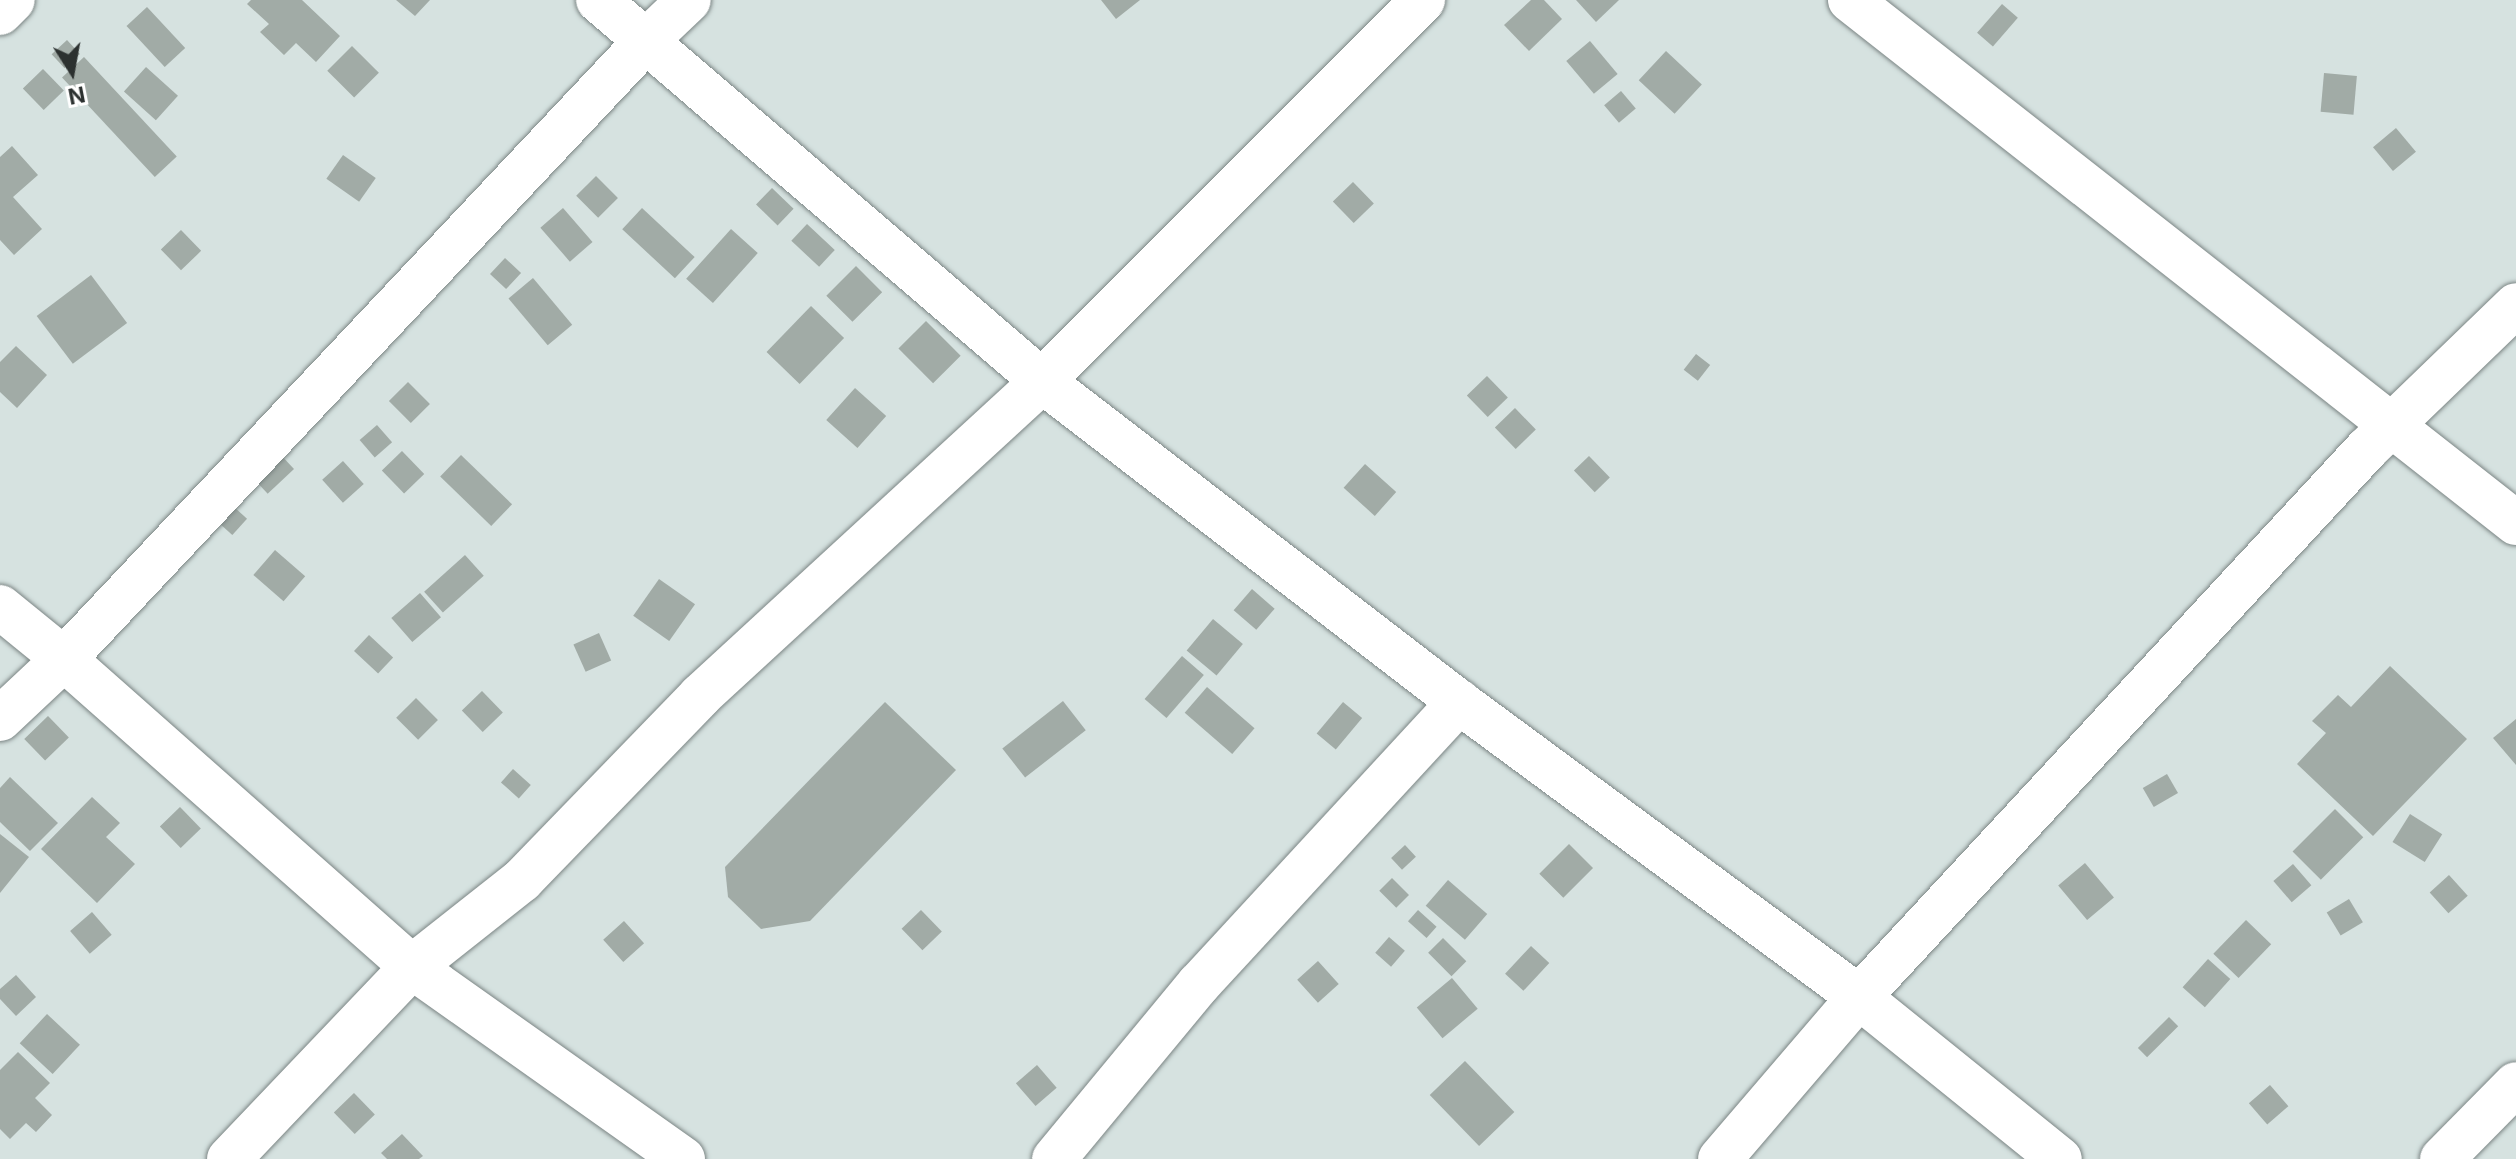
<!DOCTYPE html>
<html>
<head>
<meta charset="utf-8">
<style>
  body { margin:0 }
  #map { position:relative; width:2516px; height:1159px; overflow:hidden; background:#d6e2e0; font-family:Inter,sans-serif }
  div>[style] { position:absolute }
  .building>* { inset:0; background:#a1aba6; transform-origin:0 0 }
  .roads { filter:drop-shadow(0 0 2px #7b8584) drop-shadow(0 0 2px #7b8584) }
  .minor>* { height:44px; margin:-22px; padding:0 22px; transform-origin:22px; border-radius:22px; background:#fff }
  span { translate:-50% -50%; white-space:nowrap; text-align:center; line-height:1.15; -webkit-text-stroke:7px #fff; paint-order:stroke }
  .north { position:absolute; left:32px; top:32px; width:80px; height:80px; -webkit-text-stroke:6px #fff; paint-order:stroke; rotate:169deg; font-size:22px; font-weight:700; line-height:32px; text-align:center; color:#2c3130 }
  .north::after { content:''; display:block; margin:auto; width:28px; height:36px; background:#2c3130; clip-path:polygon(50% 0,100% 100%,50% 72%,0 100%) }
</style>
</head>
<body>
<div id="map">
  <div class="building">
    <i style="clip-path:polygon(251px 0,302px 0,340px 36px,316px 62px,296px 43px,284px 55px,260px 32px,269px 24px,247px 4px)"></i>
    <i style="clip-path:polygon(396px 0,430px 0,415px 16px)"></i>
    <i style="clip-path:polygon(1101px 0,1140px 0,1116px 19px)"></i>
    <i style="clip-path:polygon(1531px 0,1544px 0,1562px 19px,1529px 51px,1504px 25px)"></i>
    <i style="clip-path:polygon(1576px 0,1619px 0,1596px 22px)"></i>
    <i style="left:2002px;top:4px;width:21px;height:38px;rotate:41deg"></i>
    <i style="left:147px;top:7px;width:56px;height:28px;rotate:47deg"></i>
    <i style="left:67px;top:40px;width:19px;height:21px;rotate:47deg"></i>
    <i style="left:1590px;top:41px;width:43px;height:31px;rotate:50deg"></i>
    <i style="left:352px;top:46px;width:38px;height:35px;rotate:45deg"></i>
    <i style="left:1666px;top:51px;width:49px;height:40px;rotate:43deg"></i>
    <i style="left:84px;top:57px;width:136px;height:30px;rotate:47deg"></i>
    <i style="left:146px;top:67px;width:43px;height:33px;rotate:42deg"></i>
    <i style="left:43px;top:69px;width:30px;height:28px;rotate:46deg"></i>
    <i style="left:2324px;top:73px;width:33px;height:39px;rotate:5deg"></i>
    <i style="left:1621px;top:91px;width:23px;height:22px;rotate:50deg"></i>
    <i style="left:2396px;top:128px;width:31px;height:30px;rotate:50deg"></i>
    <i style="clip-path:polygon(12px 146px,38px 175px,13px 197px,42px 229px,14px 255px,0 240px,0 157px)"></i>
    <i style="left:343px;top:155px;width:40px;height:29px;rotate:35deg"></i>
    <i style="left:596px;top:176px;width:31px;height:28px;rotate:45deg"></i>
    <i style="left:1353px;top:182px;width:30px;height:28px;rotate:46deg"></i>
    <i style="left:772px;top:188px;width:30px;height:23px;rotate:44deg"></i>
    <i style="left:563px;top:208px;width:45px;height:30px;rotate:49deg"></i>
    <i style="left:642px;top:208px;width:72px;height:29px;rotate:43deg"></i>
    <i style="left:807px;top:224px;width:38px;height:23px;rotate:43deg"></i>
    <i style="left:731px;top:229px;width:36px;height:67px;rotate:42deg"></i>
    <i style="left:181px;top:230px;width:29px;height:28px;rotate:46deg"></i>
    <i style="left:505px;top:258px;width:22px;height:22px;rotate:43deg"></i>
    <i style="left:856px;top:266px;width:37px;height:42px;rotate:45deg"></i>
    <i style="left:91px;top:275px;width:60px;height:68px;rotate:53deg"></i>
    <i style="left:533px;top:278px;width:61px;height:32px;rotate:50deg"></i>
    <i style="left:811px;top:306px;width:46px;height:64px;rotate:44deg"></i>
    <i style="left:926px;top:321px;width:49px;height:39px;rotate:45deg"></i>
    <i style="clip-path:polygon(16px 346px,47px 375px,17px 408px,0 392px,0 362px)"></i>
    <i style="left:1696px;top:354px;width:18px;height:20px;rotate:38deg"></i>
    <i style="left:1487px;top:376px;width:30px;height:28px;rotate:46deg"></i>
    <i style="left:408px;top:382px;width:31px;height:27px;rotate:45deg"></i>
    <i style="left:855px;top:388px;width:42px;height:43px;rotate:42deg"></i>
    <i style="left:1515px;top:408px;width:30px;height:28px;rotate:46deg"></i>
    <i style="left:377px;top:425px;width:23px;height:23px;rotate:49deg"></i>
    <i style="left:402px;top:451px;width:32px;height:28px;rotate:46deg"></i>
    <i style="left:279px;top:453px;width:22px;height:36px;rotate:47deg"></i>
    <i style="left:461px;top:455px;width:71px;height:30px;rotate:44deg"></i>
    <i style="left:1589px;top:456px;width:30px;height:21px;rotate:46deg"></i>
    <i style="left:343px;top:461px;width:31px;height:28px;rotate:48deg"></i>
    <i style="left:1365px;top:464px;width:42px;height:32px;rotate:42deg"></i>
    <i style="left:224px;top:498px;width:31px;height:22px;rotate:42deg"></i>
    <i style="left:275px;top:550px;width:40px;height:33px;rotate:41deg"></i>
    <i style="left:465px;top:555px;width:28px;height:55px;rotate:48deg"></i>
    <i style="left:659px;top:579px;width:44px;height:45px;rotate:35deg"></i>
    <i style="left:1252px;top:589px;width:30px;height:28px;rotate:41deg"></i>
    <i style="left:420px;top:593px;width:32px;height:38px;rotate:49deg"></i>
    <i style="left:1213px;top:619px;width:39px;height:41px;rotate:40deg"></i>
    <i style="left:599px;top:633px;width:30px;height:28px;rotate:66deg"></i>
    <i style="left:369px;top:635px;width:33px;height:22px;rotate:43deg"></i>
    <i style="left:1182px;top:656px;width:29px;height:57px;rotate:41deg"></i>
    <i style="clip-path:polygon(2390px 666px,2467px 739px,2373px 836px,2297px 764px,2326px 733px,2312px 721px,2338px 695px,2351px 707px)"></i>
    <i style="left:1207px;top:687px;width:63px;height:34px;rotate:41deg"></i>
    <i style="left:482px;top:691px;width:30px;height:28px;rotate:46deg"></i>
    <i style="left:416px;top:698px;width:31px;height:28px;rotate:45deg"></i>
    <i style="left:1063px;top:701px;width:37px;height:77px;rotate:52deg"></i>
    <i style="clip-path:polygon(885px 702px,956px 770px,810px 921px,761px 929px,728px 897px,725px 867px)"></i>
    <i style="left:1343px;top:702px;width:25px;height:41px;rotate:40deg"></i>
    <i style="left:48px;top:716px;width:30px;height:33px;rotate:46deg"></i>
    <i style="clip-path:polygon(2516px 719px,2516px 765px,2493px 738px)"></i>
    <i style="left:513px;top:769px;width:24px;height:18px;rotate:42deg"></i>
    <i style="left:2167px;top:774px;width:22px;height:28px;rotate:60deg"></i>
    <i style="clip-path:polygon(10px 777px,58px 823px,30px 851px,0 822px,0 788px)"></i>
    <i style="clip-path:polygon(92px 797px,120px 823px,106px 837px,135px 864px,97px 903px,41px 849px)"></i>
    <i style="left:180px;top:807px;width:30px;height:28px;rotate:46deg"></i>
    <i style="left:2335px;top:809px;width:40px;height:60px;rotate:45deg"></i>
    <i style="left:2410px;top:814px;width:38px;height:33px;rotate:32deg"></i>
    <i style="clip-path:polygon(0 834px,29px 857px,0 893px)"></i>
    <i style="left:1569px;top:844px;width:34px;height:42px;rotate:45deg"></i>
    <i style="left:1405px;top:845px;width:16px;height:19px;rotate:47deg"></i>
    <i style="left:2085px;top:863px;width:45px;height:35px;rotate:50deg"></i>
    <i style="left:2293px;top:864px;width:28px;height:26px;rotate:49deg"></i>
    <i style="left:2449px;top:875px;width:28px;height:26px;rotate:48deg"></i>
    <i style="left:1392px;top:878px;width:24px;height:18px;rotate:45deg"></i>
    <i style="left:1448px;top:880px;width:52px;height:34px;rotate:41deg"></i>
    <i style="left:2349px;top:899px;width:27px;height:26px;rotate:59deg"></i>
    <i style="left:921px;top:910px;width:30px;height:27px;rotate:46deg"></i>
    <i style="left:1418px;top:910px;width:25px;height:15px;rotate:42deg"></i>
    <i style="left:92px;top:912px;width:30px;height:29px;rotate:49deg"></i>
    <i style="left:2246px;top:920px;width:35px;height:47px;rotate:44deg"></i>
    <i style="left:624px;top:921px;width:30px;height:28px;rotate:48deg"></i>
    <i style="left:1389px;top:937px;width:21px;height:21px;rotate:41deg"></i>
    <i style="left:1443px;top:938px;width:33px;height:21px;rotate:45deg"></i>
    <i style="left:1531px;top:946px;width:25px;height:38px;rotate:43deg"></i>
    <i style="left:2208px;top:959px;width:30px;height:38px;rotate:42deg"></i>
    <i style="left:1318px;top:961px;width:31px;height:28px;rotate:48deg"></i>
    <i style="clip-path:polygon(16px 975px,36px 997px,16px 1016px,0 999px,0 989px)"></i>
    <i style="left:1452px;top:978px;width:40px;height:46px;rotate:50deg"></i>
    <i style="left:47px;top:1014px;width:45px;height:40px;rotate:43deg"></i>
    <i style="left:2169px;top:1017px;width:13px;height:44px;rotate:45deg"></i>
    <i style="clip-path:polygon(18px 1052px,50px 1083px,35px 1098px,52px 1115px,36px 1132px,26px 1123px,10px 1139px,0 1129px,0 1070px)"></i>
    <i style="left:1465px;top:1061px;width:71px;height:49px;rotate:46deg"></i>
    <i style="left:1037px;top:1065px;width:30px;height:28px;rotate:49deg"></i>
    <i style="left:2270px;top:1085px;width:28px;height:28px;rotate:49deg"></i>
    <i style="left:354px;top:1093px;width:30px;height:28px;rotate:46deg"></i>
    <i style="clip-path:polygon(402px 1134px,423px 1156px,419px 1159px,387px 1159px,381px 1153px)"></i>
  </div>
  <div class="roads">
    <div class="minor">
      <i style="left:598px;top:0;width:585px;rotate:40.63deg"></i>
      <i style="left:1042px;top:381px;width:526px;rotate:37.59deg"></i>
      <i style="left:1459px;top:702px;width:497px;rotate:36.4deg"></i>
      <i style="left:1859px;top:997px;width:747px;rotate:-47.17deg"></i>
      <i style="left:2367px;top:449px;width:207px;rotate:-44deg"></i>
      <i style="left:1850px;top:0;width:847px;rotate:38.14deg"></i>
      <i style="left:0;top:13px;width:18px;rotate:-45deg"></i>
      <i style="left:0;top:607px;width:82px;rotate:39.1deg"></i>
      <i style="left:64px;top:659px;width:465px;rotate:41.5deg"></i>
      <i style="left:412px;top:967px;width:332px;rotate:35.3deg"></i>
      <i style="left:0;top:719px;width:88px;rotate:-43.2deg"></i>
      <i style="left:64px;top:659px;width:849px;rotate:-46.72deg"></i>
      <i style="left:646px;top:41px;width:59px;rotate:-43.6deg"></i>
      <i style="left:229px;top:1159px;width:265px;rotate:-46.4deg"></i>
      <i style="left:412px;top:967px;width:140px;rotate:-38.3deg"></i>
      <i style="left:522px;top:880px;width:256px;rotate:-45.9deg"></i>
      <i style="left:700px;top:696px;width:465px;rotate:-42.6deg"></i>
      <i style="left:1042px;top:381px;width:539px;rotate:-45deg"></i>
      <i style="left:1054px;top:1159px;width:227px;rotate:-50.4deg"></i>
      <i style="left:1199px;top:984px;width:384px;rotate:-47.3deg"></i>
      <i style="left:1720px;top:1159px;width:213px;rotate:-49.4deg"></i>
      <i style="left:1859px;top:997px;width:258px;rotate:38.9deg"></i>
      <i style="left:2442px;top:1159px;width:105px;rotate:-45.4deg"></i>
    </div>
  </div>
  <div class="north">N</div>
</div>
</body>
</html>
